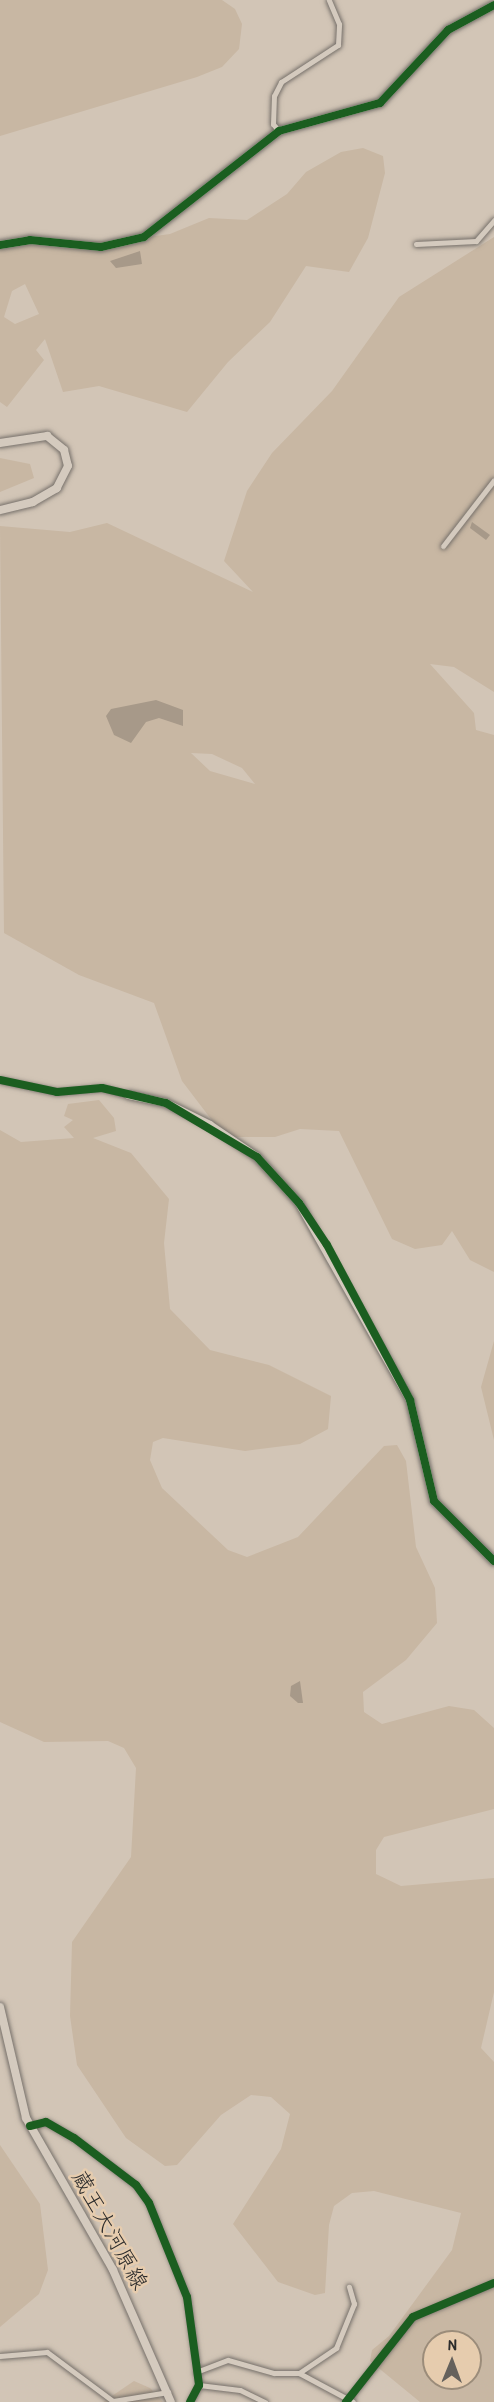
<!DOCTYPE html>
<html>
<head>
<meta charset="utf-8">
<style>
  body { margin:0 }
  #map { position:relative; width:494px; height:2402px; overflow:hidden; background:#d2c5b6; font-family:"Patrick Hand","Klee One",sans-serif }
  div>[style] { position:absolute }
  .green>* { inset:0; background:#c8b7a3 }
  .water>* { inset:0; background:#a79989 }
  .roads { filter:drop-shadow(0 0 2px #76706a) drop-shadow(0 0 2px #76706a) }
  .street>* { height:5px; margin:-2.5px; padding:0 2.5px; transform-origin:2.5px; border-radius:2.5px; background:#d4cabe }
  .secondary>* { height:8px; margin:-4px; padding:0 4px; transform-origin:4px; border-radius:4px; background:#d4cabe }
  .cycleway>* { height:8px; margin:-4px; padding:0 4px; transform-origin:4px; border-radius:4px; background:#1b5e20 }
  span { translate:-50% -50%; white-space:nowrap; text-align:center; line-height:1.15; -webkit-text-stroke:5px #e6ccae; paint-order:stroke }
  .street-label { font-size:22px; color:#2b2b2b }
  .north { position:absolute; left:422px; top:2330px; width:60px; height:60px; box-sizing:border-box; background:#e6ccae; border:2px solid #9b8c7a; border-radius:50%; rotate:1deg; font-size:16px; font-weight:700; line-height:24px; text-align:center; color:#2b2b2b }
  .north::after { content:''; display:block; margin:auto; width:21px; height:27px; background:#65615c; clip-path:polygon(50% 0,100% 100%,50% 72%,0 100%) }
</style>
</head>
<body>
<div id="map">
  <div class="green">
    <i style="clip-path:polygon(0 0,222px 0,235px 9px,242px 24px,239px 49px,222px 67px,197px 77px,0 136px)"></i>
    <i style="clip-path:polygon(evenodd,363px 148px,383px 156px,385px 173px,368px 238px,349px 272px,306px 266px,270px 322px,228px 362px,187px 412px,99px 386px,63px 392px,45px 339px,36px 350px,44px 360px,7px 407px,0 402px,0 242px,120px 241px,170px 234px,209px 218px,247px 220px,287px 194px,306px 172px,341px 152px,363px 148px,25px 284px,39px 314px,15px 324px,4px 317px,12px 291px,25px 284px)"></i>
    <i style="clip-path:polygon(evenodd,494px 237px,494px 692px,454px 667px,430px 664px,474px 713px,476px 730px,494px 735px,494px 1272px,470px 1260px,452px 1231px,442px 1245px,415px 1249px,392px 1239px,339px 1131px,300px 1129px,275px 1137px,234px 1137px,214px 1123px,182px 1081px,154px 1003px,79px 975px,4px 933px,0 526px,70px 532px,107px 523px,253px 592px,224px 561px,247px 491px,272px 453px,332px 391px,399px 297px,494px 237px,191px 753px,212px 754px,242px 768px,255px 784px,210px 771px,191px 753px)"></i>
    <i style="clip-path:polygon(0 458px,30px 464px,34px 478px,0 492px)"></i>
    <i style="clip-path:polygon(evenodd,99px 1100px,114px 1118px,116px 1131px,93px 1138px,131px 1153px,169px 1199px,164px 1243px,170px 1309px,210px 1350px,269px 1365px,331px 1396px,328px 1429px,300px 1444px,245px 1451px,163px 1438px,153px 1442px,150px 1460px,162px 1488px,228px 1550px,247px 1557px,298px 1537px,384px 1446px,397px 1445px,406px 1461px,416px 1547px,435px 1588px,437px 1623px,406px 1660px,363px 1692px,364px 1712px,382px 1724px,449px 1706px,474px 1710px,494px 1728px,494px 1809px,384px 1837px,376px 1850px,376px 1874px,401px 1886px,494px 1878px,494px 1992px,481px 2048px,494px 2062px,494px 2402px,420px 2402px,370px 2361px,372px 2350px,389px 2336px,452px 2250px,461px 2213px,374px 2191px,352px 2193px,334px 2206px,329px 2225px,325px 2293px,315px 2295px,278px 2282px,233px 2224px,281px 2149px,290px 2114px,271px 2097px,251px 2095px,221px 2115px,177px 2165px,165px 2166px,126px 2138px,77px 2065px,70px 2016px,72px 1942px,131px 1857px,136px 1768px,124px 1748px,108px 1741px,44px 1742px,0 1722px,0 1130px,21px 1142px,74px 1138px,64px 1127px,73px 1120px,64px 1116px,68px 1104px,99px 1100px,434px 2342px,470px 2342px,470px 2378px,434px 2378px,434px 2342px)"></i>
    <i style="clip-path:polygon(494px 1341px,494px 1440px,481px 1387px)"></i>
    <i style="clip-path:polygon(0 2145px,40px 2204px,48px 2270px,39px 2294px,0 2327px)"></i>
    <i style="clip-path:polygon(134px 2381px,150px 2388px,163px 2402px,103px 2402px)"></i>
  </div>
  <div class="water">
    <i style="clip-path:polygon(140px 251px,142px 264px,116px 268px,110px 261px)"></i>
    <i style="clip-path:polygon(472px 522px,490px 535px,486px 540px,470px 528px)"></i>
    <i style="clip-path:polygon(156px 700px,183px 710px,183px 726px,159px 718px,146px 722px,131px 743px,114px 735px,106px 716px,111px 709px)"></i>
    <i style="clip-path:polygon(300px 1681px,303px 1703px,298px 1703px,290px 1696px,291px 1686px)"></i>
  </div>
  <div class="roads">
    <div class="street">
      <i style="left:279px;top:131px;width:9px;rotate:-131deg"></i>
      <i style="left:273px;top:124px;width:28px;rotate:-88deg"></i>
      <i style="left:274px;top:96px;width:16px;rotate:-63deg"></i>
      <i style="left:281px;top:82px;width:68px;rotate:-33deg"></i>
      <i style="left:338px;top:45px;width:21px;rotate:-87deg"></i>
      <i style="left:339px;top:24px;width:26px;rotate:-113deg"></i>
      <i style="left:416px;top:244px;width:60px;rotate:-2.9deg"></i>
      <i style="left:476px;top:241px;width:28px;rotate:-49deg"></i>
      <i style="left:443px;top:546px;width:83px;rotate:-52.3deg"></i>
      <i style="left:0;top:1080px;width:58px;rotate:11.9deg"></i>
      <i style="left:57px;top:1092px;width:45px;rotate:-5.1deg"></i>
      <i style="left:102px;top:1088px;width:28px;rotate:15deg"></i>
      <i style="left:30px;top:2126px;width:16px;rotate:-14deg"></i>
      <i style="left:46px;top:2122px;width:32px;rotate:30deg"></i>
      <i style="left:74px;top:2138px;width:78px;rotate:37.2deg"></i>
      <i style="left:136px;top:2185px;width:22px;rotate:54deg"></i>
      <i style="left:149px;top:2203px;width:101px;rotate:68deg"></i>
      <i style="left:187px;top:2297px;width:89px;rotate:82.2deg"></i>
      <i style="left:199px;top:2385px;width:19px;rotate:118deg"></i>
      <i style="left:0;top:2356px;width:47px;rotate:-4.9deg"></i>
      <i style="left:47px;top:2352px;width:82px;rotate:36.6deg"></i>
      <i style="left:113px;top:2401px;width:56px;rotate:-9.3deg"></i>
      <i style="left:196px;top:2372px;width:34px;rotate:-21deg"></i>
      <i style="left:228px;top:2360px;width:48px;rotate:15.8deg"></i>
      <i style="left:274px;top:2373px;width:25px"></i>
      <i style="left:299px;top:2373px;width:61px;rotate:28.2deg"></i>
      <i style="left:299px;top:2373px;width:45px;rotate:-34deg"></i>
      <i style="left:336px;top:2348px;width:48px;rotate:-67.8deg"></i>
      <i style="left:354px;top:2304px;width:18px;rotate:-106deg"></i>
      <i style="left:199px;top:2385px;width:41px;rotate:7deg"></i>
      <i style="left:240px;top:2390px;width:28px;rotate:26deg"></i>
      <i style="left:346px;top:2402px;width:108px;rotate:-51.8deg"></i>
      <i style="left:413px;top:2317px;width:88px;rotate:-22.8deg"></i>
    </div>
    <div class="secondary">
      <i style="left:0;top:245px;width:30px;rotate:-9deg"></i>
      <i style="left:30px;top:240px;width:71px;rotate:5.6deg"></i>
      <i style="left:101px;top:247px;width:44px;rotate:-13.1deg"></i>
      <i style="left:144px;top:237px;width:172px;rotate:-38.1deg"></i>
      <i style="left:279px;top:131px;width:105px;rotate:-15.5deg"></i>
      <i style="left:380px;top:103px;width:100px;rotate:-47deg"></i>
      <i style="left:448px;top:30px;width:52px;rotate:-28.5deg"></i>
      <i style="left:0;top:443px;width:48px;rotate:-8.5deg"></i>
      <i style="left:47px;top:436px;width:22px;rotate:39deg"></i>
      <i style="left:64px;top:450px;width:16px;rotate:76deg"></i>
      <i style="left:68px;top:466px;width:25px;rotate:117deg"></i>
      <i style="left:57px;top:488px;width:28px;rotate:150deg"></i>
      <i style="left:33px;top:502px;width:34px;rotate:166deg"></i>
      <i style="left:129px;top:1095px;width:38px;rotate:12deg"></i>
      <i style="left:166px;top:1103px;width:49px;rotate:26.6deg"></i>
      <i style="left:210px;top:1125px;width:57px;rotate:34.2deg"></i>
      <i style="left:257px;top:1157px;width:62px;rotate:47.6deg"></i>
      <i style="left:299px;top:1203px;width:226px;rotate:60.6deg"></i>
      <i style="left:410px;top:1400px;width:104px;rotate:76.6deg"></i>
      <i style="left:434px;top:1501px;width:85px;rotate:45deg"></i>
      <i style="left:0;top:2007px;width:114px;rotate:76.8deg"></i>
      <i style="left:26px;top:2118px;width:175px;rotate:60.2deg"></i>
      <i style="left:113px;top:2270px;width:144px;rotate:66.3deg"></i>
    </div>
  </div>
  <div class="cycleway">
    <i style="left:0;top:245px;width:30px;rotate:-9deg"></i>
    <i style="left:30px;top:240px;width:71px;rotate:5.6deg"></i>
    <i style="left:101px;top:247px;width:44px;rotate:-13.1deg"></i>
    <i style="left:144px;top:237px;width:172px;rotate:-38.1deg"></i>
    <i style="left:279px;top:131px;width:105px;rotate:-15.5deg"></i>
    <i style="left:380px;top:103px;width:100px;rotate:-47deg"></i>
    <i style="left:448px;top:30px;width:52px;rotate:-28.5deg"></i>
    <i style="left:0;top:1080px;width:58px;rotate:11.9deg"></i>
    <i style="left:57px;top:1092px;width:45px;rotate:-5.1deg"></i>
    <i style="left:102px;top:1088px;width:66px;rotate:13.2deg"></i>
    <i style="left:166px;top:1103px;width:106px;rotate:30.7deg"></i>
    <i style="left:257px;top:1157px;width:62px;rotate:47.6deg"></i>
    <i style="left:299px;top:1203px;width:50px;rotate:56.3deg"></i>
    <i style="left:327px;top:1245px;width:176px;rotate:61.8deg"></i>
    <i style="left:410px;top:1400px;width:104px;rotate:76.6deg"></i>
    <i style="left:434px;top:1501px;width:85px;rotate:45deg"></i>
    <i style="left:30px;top:2126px;width:16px;rotate:-14deg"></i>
    <i style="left:46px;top:2122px;width:32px;rotate:30deg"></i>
    <i style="left:74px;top:2138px;width:78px;rotate:37.2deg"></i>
    <i style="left:136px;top:2185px;width:22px;rotate:54deg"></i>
    <i style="left:149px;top:2203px;width:101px;rotate:68deg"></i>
    <i style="left:187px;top:2297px;width:89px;rotate:82.2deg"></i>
    <i style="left:199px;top:2385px;width:19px;rotate:118deg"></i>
    <i style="left:346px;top:2402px;width:108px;rotate:-51.8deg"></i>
    <i style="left:413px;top:2317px;width:88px;rotate:-22.8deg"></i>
  </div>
  <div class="street-label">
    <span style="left:110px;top:2230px;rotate:61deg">蔵王大河原線</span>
  </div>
  <div class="north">N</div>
</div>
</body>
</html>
